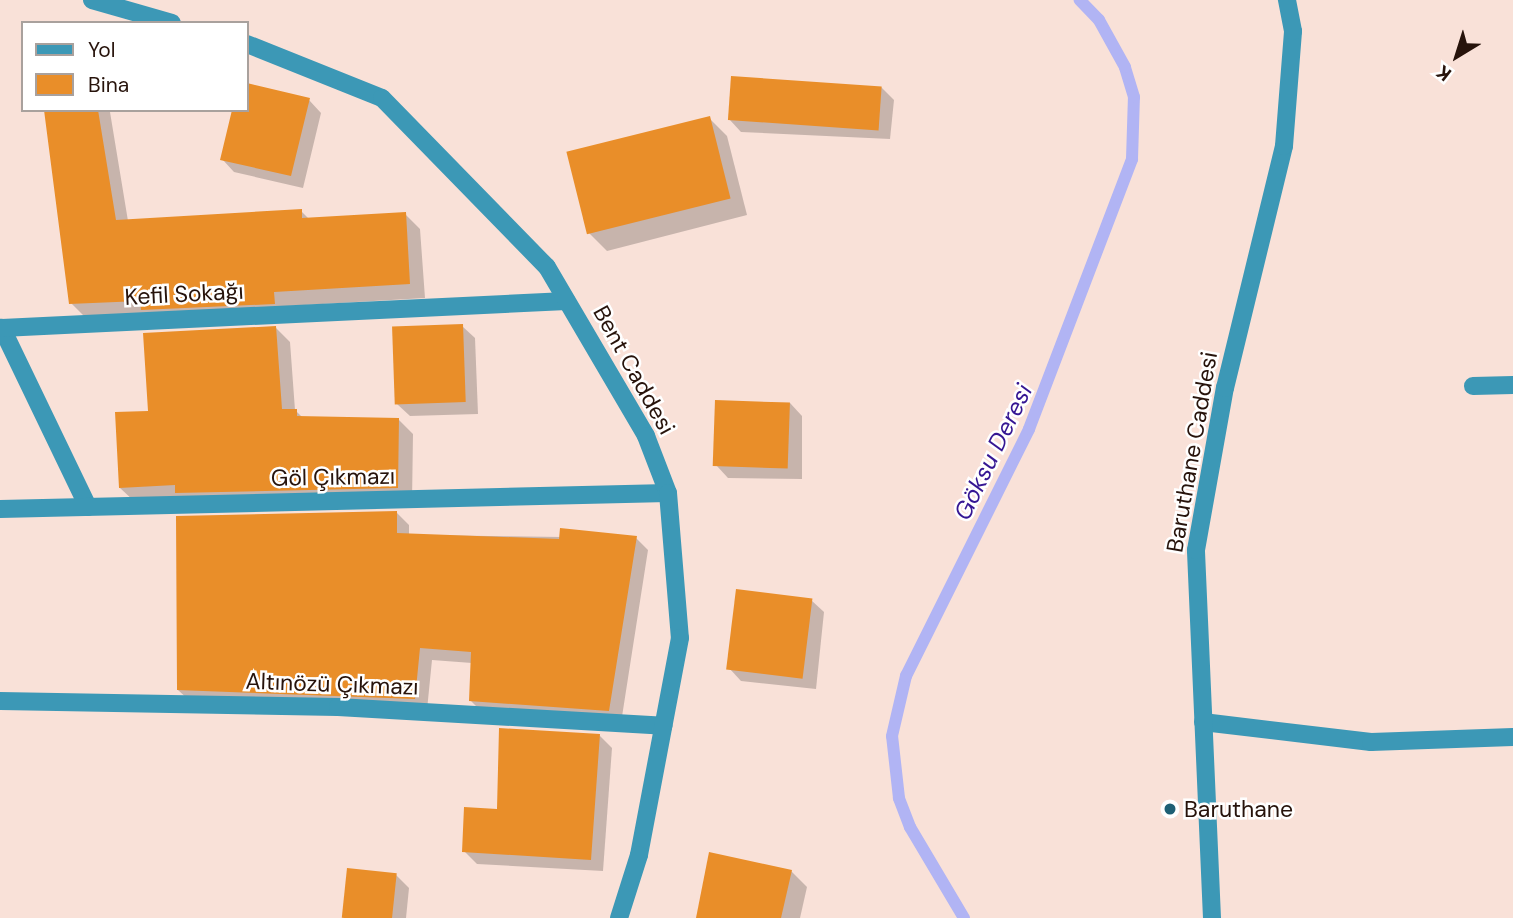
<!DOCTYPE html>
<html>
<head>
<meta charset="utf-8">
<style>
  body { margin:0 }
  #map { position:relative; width:1513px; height:918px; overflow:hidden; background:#f9e1d8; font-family:"DM Sans",sans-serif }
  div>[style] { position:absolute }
  .shadow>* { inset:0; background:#0003 }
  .stream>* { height:12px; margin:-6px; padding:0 6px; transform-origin:6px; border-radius:6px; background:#b1b4f4 }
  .building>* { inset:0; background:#e98e29; transform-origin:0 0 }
  .minor>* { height:18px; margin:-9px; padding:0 9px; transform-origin:9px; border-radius:9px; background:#3c98b6 }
  .tertiary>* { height:18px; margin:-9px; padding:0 9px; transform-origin:9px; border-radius:9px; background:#3c98b6 }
  .dots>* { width:19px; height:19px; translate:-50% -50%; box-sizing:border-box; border:4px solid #fff; border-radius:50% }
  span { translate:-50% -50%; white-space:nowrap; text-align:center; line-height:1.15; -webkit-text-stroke:5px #fff; paint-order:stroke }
  .street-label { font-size:23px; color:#27130b }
  .poi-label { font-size:23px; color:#27130b }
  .left { translate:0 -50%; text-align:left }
  .water-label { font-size:24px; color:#351693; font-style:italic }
  .legend { position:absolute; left:21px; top:21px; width:228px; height:91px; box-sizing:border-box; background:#fff; border:2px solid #a9a19d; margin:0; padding:9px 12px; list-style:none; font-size:21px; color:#27130b }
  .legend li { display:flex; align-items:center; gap:14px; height:35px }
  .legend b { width:35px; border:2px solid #a9a19d }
  .north { position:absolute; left:1422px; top:21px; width:70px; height:70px; -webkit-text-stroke:5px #fff; paint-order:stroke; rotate:218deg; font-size:19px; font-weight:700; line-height:28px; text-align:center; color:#27130b }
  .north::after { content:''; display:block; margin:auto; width:24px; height:32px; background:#27130b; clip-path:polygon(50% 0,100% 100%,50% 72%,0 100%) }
</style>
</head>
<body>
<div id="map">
  <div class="shadow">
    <i style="clip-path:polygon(247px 85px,309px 100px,321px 113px,303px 188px,234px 172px,222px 159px,247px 110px)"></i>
    <i style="clip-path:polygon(881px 87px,894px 100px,890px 139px,741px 132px,729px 119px)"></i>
    <i style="clip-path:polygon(45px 110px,110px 112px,128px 221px,301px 211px,309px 219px,405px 214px,420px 229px,425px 298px,86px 318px,71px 303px)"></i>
    <i style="clip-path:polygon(709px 118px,727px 136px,747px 215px,607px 251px,589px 233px)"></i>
    <i style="clip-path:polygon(462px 326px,475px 338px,478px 414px,410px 416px,397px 404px)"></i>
    <i style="clip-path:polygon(276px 328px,290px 342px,295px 410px,303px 418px,399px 420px,413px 434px,412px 502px,135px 502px,120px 488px,150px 412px)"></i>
    <i style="clip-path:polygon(790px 403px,802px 416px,802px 479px,728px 478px,716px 465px)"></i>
    <i style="clip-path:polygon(397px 513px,409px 525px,409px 535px,636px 538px,648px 550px,621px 723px,483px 713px,471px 701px,472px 663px,432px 660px,427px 710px,191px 702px,178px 690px)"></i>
    <i style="clip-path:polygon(811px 600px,824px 612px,816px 689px,741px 681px,729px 668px)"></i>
    <i style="clip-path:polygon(599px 735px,612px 748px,603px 871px,477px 864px,464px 851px,499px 811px)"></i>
    <i style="clip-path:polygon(791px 871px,807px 887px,800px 918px,697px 918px)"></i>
    <i style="clip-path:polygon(396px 875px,409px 888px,406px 918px,344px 918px)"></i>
  </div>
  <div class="stream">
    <i style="left:964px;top:918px;width:106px;rotate:-120.7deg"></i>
    <i style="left:910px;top:827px;width:31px;rotate:-111deg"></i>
    <i style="left:899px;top:798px;width:62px;rotate:-96.4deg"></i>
    <i style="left:892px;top:736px;width:62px;rotate:-76.9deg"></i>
    <i style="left:906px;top:676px;width:276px;rotate:-63.5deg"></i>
    <i style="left:1029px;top:429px;width:289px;rotate:-69.1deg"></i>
    <i style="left:1132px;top:159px;width:62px;rotate:-88.2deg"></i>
    <i style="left:1134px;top:97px;width:31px;rotate:-107deg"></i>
    <i style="left:1125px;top:67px;width:54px;rotate:-119deg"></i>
    <i style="left:1099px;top:20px;width:28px;rotate:-134deg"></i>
  </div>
  <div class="building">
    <i style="left:731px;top:76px;width:151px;height:44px;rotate:4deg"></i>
    <i style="clip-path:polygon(247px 83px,310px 98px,291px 176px,220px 160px,232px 110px,247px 110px)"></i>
    <i style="clip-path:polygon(44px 110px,98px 110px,116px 220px,302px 209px,302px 218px,406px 212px,410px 284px,274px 292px,275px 304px,141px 310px,140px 301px,69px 304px)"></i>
    <i style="left:710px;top:116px;width:85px;height:148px;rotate:76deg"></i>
    <i style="left:463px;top:324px;width:78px;height:71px;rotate:88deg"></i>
    <i style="clip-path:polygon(276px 326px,282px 409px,297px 409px,297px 416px,399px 418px,398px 488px,175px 493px,175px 485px,119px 488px,115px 412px,148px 411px,143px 333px)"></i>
    <i style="left:715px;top:400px;width:75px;height:66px;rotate:2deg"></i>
    <i style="clip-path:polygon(397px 511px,397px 533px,559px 539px,560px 528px,637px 536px,609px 711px,469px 701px,471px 652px,420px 648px,415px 699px,177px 690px,176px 516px)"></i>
    <i style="left:736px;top:589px;width:77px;height:81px;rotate:7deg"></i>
    <i style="clip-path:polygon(499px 728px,600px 734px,591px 860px,462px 852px,464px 807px,497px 809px)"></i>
    <i style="clip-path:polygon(709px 852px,792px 870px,781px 918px,696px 918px)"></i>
    <i style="left:347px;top:868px;width:50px;height:50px;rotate:6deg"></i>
  </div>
  <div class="minor">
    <i style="left:1473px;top:386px;width:40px;rotate:-1.4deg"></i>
    <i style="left:88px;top:507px;width:199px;rotate:-115.7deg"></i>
    <i style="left:2px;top:328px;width:565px;rotate:-2.74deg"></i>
    <i style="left:0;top:509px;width:668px;rotate:-1.37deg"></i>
    <i style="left:0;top:701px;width:338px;rotate:1deg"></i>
    <i style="left:338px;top:707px;width:326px;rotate:3.3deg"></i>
    <i style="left:1203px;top:722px;width:169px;rotate:6.8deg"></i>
    <i style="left:1371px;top:742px;width:142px;rotate:-2deg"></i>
    <i style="left:1212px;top:918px;width:368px;rotate:-92.5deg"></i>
    <i style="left:1196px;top:550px;width:165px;rotate:-79.9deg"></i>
    <i style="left:1225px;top:388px;width:249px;rotate:-76.3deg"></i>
    <i style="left:1284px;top:146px;width:115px;rotate:-85.5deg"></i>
    <i style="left:1293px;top:31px;width:32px;rotate:-101deg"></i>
  </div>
  <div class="tertiary">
    <i style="left:92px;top:0;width:83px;rotate:16deg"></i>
    <i style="left:247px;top:44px;width:145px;rotate:21.8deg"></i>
    <i style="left:382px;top:98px;width:236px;rotate:45.7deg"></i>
    <i style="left:547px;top:267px;width:196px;rotate:59.6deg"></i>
    <i style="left:646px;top:436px;width:61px;rotate:68.9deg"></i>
    <i style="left:668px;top:493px;width:145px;rotate:85.3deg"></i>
    <i style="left:680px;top:638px;width:221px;rotate:100.7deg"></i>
    <i style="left:639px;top:855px;width:66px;rotate:107.6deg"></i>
  </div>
  <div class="dots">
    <i style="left:1170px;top:809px;background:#1e5f74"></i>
  </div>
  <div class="street-label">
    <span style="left:184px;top:294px;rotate:-3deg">Kefil Sokağı</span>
    <span style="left:634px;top:370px;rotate:61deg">Bent Caddesi</span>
    <span style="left:1192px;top:452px;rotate:-80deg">Baruthane Caddesi</span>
    <span style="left:333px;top:477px;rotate:-1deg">Göl Çıkmazı</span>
    <span style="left:332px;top:684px;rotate:2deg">Altınözü Çıkmazı</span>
  </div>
  <div class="poi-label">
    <span class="left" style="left:1184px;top:809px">Baruthane</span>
  </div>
  <div class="water-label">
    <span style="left:993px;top:452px;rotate:-64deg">Göksu Deresi</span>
  </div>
  <ul class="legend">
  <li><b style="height:9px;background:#3c98b6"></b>Yol</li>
  <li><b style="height:19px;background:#e98e29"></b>Bina</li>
  </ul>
  <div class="north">K</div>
</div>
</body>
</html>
